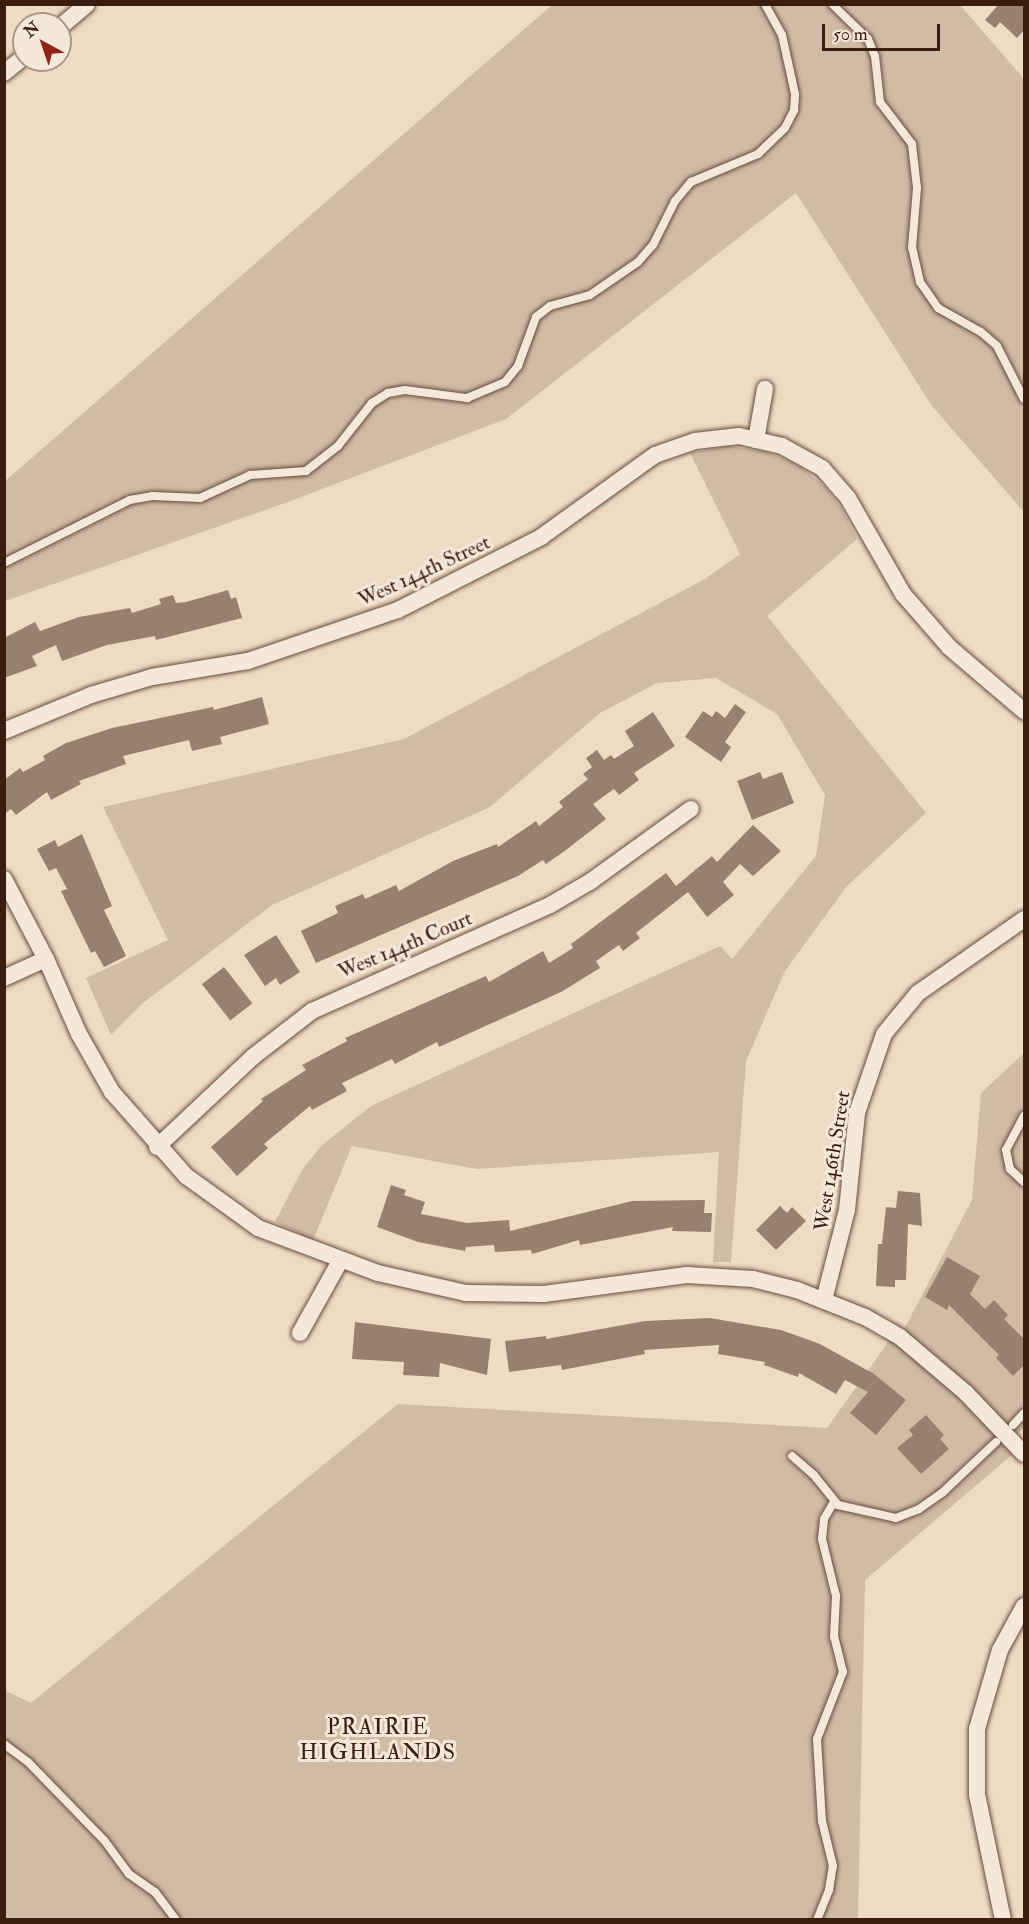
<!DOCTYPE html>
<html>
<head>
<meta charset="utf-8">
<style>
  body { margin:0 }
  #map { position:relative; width:1029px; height:1924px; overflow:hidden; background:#eedbc3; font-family:"IM FELL Double Pica",serif }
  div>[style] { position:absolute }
  .green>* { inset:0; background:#d0bba5 }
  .building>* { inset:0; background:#98806d; transform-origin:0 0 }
  .roads { filter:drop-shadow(0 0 2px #684c3d) drop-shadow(0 0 2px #684c3d) }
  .service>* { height:8px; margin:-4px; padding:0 4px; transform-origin:4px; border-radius:4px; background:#f4e8d8 }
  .minor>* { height:16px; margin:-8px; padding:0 8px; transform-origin:8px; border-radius:8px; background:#f4e8d8 }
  span { translate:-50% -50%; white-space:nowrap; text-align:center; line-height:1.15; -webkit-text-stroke:6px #f4e8d8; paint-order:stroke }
  .street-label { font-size:20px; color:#3b1d10 }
  .quarter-label { font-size:22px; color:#3b1d10; letter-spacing:1.5px }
  .frame { position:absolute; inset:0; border:6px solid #3b1d10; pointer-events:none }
  .north { position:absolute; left:12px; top:12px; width:60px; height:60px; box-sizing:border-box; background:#f4e8d8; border:2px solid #aa9788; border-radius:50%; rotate:320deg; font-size:16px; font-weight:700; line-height:24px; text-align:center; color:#3b1d10 }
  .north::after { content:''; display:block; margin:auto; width:21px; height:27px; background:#8f2418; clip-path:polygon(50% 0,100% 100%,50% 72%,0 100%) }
  .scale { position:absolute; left:822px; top:24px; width:118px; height:27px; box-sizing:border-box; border:3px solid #3b1d10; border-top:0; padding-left:8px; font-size:18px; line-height:21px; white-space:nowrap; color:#3b1d10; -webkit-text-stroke:4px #f4e8d8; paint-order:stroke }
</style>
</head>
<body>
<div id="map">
  <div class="green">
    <i style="clip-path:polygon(552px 5px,960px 5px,1024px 79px,1024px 512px,932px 406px,796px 193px,506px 419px,288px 502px,5px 601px,4px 482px)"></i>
    <i style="clip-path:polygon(728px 446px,764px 451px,799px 465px,826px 488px,841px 507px,857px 539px,767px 616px,926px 813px,847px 886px,785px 971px,746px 1061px,731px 1262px,713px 1262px,719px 1152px,477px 1169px,352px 1146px,313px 1240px,275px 1222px,302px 1170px,321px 1146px,371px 1106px,720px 946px,732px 959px,816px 856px,825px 795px,777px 714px,716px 678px,657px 683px,600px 713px,490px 807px,272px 905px,143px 1003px,111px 1035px,86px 978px,168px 940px,103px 807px,404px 739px,705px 579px,740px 554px,690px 453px)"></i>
    <i style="clip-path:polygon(1024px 1053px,1024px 1428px,1011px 1440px,1019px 1449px,865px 1580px,858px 1919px,5px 1919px,4px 1690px,31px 1703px,398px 1404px,827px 1428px,894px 1334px,900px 1337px,972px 1200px,981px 1093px)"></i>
  </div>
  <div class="building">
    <i style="clip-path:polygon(999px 4px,1024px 4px,1024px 30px,1017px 38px,1000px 22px,995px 28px,985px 20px)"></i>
    <i style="clip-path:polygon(228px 590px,231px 599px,236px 597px,242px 618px,156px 640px,155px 636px,107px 645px,62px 661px,56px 645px,32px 656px,37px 666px,4px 678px,4px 638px,35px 622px,40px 631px,79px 617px,130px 608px,132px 613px,161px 604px,159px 599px,173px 595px,176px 603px,186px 602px)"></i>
    <i style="clip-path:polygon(262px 697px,269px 724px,220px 737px,222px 744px,192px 751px,189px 740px,123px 756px,126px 764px,79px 781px,81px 784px,51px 800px,47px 792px,16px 815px,11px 809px,4px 814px,4px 780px,20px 768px,23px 772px,45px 760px,43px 756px,66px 743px,112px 728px,213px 707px,214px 710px)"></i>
    <i style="clip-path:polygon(735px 704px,746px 712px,725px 742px,731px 747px,721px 762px,685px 737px,703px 711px,712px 717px,716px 711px,725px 718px)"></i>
    <i style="clip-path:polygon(653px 712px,675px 746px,634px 773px,639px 780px,619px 795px,614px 789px,593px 804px,606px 819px,566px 850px,546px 864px,543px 860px,518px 876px,316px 963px,301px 931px,338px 913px,335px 906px,363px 894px,365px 899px,396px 885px,399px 891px,453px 861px,497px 844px,498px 847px,536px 821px,539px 826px,563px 807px,559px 802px,588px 779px,583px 774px,592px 767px,586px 758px,597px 750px,604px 760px,611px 755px,614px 759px,634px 746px,625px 731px)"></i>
    <i style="clip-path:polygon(760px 772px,763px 779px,782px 772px,794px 803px,752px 820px,737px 781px)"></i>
    <i style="clip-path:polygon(753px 825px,781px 851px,753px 876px,740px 864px,723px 882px,734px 895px,707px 917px,688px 892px,636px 933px,640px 938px,623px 951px,619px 945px,596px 961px,600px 968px,561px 992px,439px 1047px,437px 1042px,395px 1064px,392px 1059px,342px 1083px,347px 1091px,312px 1110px,310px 1106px,264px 1144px,268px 1148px,237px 1176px,211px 1147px,263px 1101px,261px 1099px,306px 1070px,302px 1065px,347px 1041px,345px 1038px,486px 976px,489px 982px,543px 951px,549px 963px,573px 948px,571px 944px,666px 873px,676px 886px,712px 856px,717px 862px)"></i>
    <i style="clip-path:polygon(82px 834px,112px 906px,104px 910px,126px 956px,104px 967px,95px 951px,91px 953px,61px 891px,67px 889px,56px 868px,49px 871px,37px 849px,55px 840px,58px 847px)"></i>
    <i style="clip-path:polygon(276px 935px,300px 972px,280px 985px,276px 978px,265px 986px,244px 955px)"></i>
    <i style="left:224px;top:967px;width:46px;height:28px;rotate:52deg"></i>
    <i style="clip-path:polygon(391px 1185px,406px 1190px,404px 1195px,425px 1202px,421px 1214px,467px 1223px,509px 1220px,510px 1231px,632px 1201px,705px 1200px,704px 1213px,712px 1213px,711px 1232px,672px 1231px,673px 1227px,580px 1245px,579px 1240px,532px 1254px,531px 1250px,495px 1252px,494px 1245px,466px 1247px,465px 1251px,418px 1242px,377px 1227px)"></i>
    <i style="clip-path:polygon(898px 1191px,920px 1193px,922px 1226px,908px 1224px,906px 1280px,895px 1280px,895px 1287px,876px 1286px,878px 1244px,882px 1244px,886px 1207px,896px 1208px)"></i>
    <i style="clip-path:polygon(780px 1206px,787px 1213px,792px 1207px,806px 1221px,776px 1250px,756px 1230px)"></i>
    <i style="clip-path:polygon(947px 1257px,980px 1276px,970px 1294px,985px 1309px,994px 1300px,1008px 1315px,1004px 1319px,1024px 1339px,1024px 1365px,1013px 1376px,996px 1358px,999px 1355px,949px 1305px,947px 1310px,925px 1297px)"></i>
    <i style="clip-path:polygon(710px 1318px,781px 1330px,820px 1344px,874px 1374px,906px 1400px,876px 1435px,850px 1413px,868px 1392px,845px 1380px,836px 1394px,799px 1373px,798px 1377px,764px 1365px,765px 1362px,718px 1354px,719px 1345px,644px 1350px,645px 1354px,562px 1370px,561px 1365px,509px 1372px,505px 1341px,546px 1336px,546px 1339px,645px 1321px)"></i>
    <i style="clip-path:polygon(355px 1322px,491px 1339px,487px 1375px,440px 1363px,439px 1377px,403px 1375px,404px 1362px,352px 1359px)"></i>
    <i style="clip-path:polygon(926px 1415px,944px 1435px,940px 1439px,949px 1449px,921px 1474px,897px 1448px,913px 1435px,909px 1430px)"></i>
  </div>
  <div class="roads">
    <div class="service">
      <i style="left:832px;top:4px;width:50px;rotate:44.2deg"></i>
      <i style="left:868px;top:39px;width:18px;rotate:68deg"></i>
      <i style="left:875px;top:56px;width:46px;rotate:83.8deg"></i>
      <i style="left:880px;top:102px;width:53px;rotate:52.7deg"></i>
      <i style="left:912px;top:144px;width:44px;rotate:83.5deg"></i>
      <i style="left:917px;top:188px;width:59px;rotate:94.8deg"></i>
      <i style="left:912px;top:247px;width:36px;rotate:77deg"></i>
      <i style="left:920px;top:282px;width:32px;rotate:55deg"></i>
      <i style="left:938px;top:308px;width:49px;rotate:29.2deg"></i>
      <i style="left:981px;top:332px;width:21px;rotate:41deg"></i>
      <i style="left:997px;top:346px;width:59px;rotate:63deg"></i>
      <i style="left:4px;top:563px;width:141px;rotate:-26.6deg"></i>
      <i style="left:130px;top:500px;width:22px;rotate:-10deg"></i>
      <i style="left:152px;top:496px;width:48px;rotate:2.4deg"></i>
      <i style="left:200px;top:498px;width:55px;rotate:-24.7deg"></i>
      <i style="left:250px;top:475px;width:56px;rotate:-4.1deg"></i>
      <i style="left:306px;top:471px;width:41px;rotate:-38deg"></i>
      <i style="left:338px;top:446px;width:55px;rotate:-51.7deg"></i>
      <i style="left:372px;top:403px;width:19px;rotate:-32deg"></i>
      <i style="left:388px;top:393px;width:17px;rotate:-10deg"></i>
      <i style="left:405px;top:390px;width:63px;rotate:7.4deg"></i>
      <i style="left:467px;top:398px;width:41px;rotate:-22.8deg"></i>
      <i style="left:505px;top:382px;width:21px;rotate:-51deg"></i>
      <i style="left:518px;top:366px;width:52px;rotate:-69.8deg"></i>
      <i style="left:536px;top:317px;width:18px;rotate:-38deg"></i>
      <i style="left:550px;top:306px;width:41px;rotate:-15.4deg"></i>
      <i style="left:590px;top:295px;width:58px;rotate:-34.5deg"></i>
      <i style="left:638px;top:262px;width:23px;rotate:-49deg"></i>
      <i style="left:653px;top:245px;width:49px;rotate:-63.4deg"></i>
      <i style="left:675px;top:201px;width:25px;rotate:-50deg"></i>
      <i style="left:691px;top:182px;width:73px;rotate:-22.7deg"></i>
      <i style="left:758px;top:154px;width:37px;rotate:-44deg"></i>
      <i style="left:785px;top:128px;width:20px;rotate:-63deg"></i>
      <i style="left:794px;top:110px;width:16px;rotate:-86deg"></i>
      <i style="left:795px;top:94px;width:60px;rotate:-102.4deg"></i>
      <i style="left:782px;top:35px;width:35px;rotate:-119deg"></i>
      <i style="left:1024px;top:1116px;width:38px;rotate:118deg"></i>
      <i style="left:1006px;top:1150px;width:19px;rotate:78deg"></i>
      <i style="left:1010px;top:1169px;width:19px;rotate:43deg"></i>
      <i style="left:1013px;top:1425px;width:16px;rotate:-47deg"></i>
      <i style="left:792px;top:1456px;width:28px;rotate:41deg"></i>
      <i style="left:813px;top:1474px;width:40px;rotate:51deg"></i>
      <i style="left:838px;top:1505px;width:59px;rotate:12.6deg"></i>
      <i style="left:896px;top:1518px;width:25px;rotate:-21deg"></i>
      <i style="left:919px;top:1509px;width:29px;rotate:-35deg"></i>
      <i style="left:943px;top:1492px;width:73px;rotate:-43.3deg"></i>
      <i style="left:4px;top:1744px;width:31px;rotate:37deg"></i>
      <i style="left:29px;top:1763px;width:107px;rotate:45.8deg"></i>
      <i style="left:104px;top:1840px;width:42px;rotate:53.7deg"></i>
      <i style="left:129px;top:1874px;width:32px;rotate:35deg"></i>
      <i style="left:155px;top:1892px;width:35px;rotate:53deg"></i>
      <i style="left:817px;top:1920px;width:32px;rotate:-68deg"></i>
      <i style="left:829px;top:1890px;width:24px;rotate:-81deg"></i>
      <i style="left:833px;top:1866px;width:46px;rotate:-103.7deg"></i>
      <i style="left:822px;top:1821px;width:82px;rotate:-93.5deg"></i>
      <i style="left:817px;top:1739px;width:72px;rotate:-68.8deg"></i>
      <i style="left:843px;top:1672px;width:36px;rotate:-104deg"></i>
      <i style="left:834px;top:1637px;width:41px;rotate:-87.2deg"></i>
      <i style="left:836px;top:1596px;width:59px;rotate:-103.8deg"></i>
      <i style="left:822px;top:1539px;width:20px;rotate:-84deg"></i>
      <i style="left:824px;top:1519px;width:20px;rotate:-60deg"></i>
    </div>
    <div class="minor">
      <i style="left:60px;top:27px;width:35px;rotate:-40deg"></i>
      <i style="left:4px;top:73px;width:26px;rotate:-39deg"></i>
      <i style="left:756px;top:440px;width:27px;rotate:13deg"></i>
      <i style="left:782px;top:446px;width:46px;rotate:28.8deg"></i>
      <i style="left:822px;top:468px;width:40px;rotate:49deg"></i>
      <i style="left:848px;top:498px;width:111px;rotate:60.2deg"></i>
      <i style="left:903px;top:594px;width:70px;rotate:49deg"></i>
      <i style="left:949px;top:647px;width:99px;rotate:40.5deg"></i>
      <i style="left:4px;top:731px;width:94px;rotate:-22.5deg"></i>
      <i style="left:91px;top:695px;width:64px;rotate:-16.4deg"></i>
      <i style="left:152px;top:677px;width:97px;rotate:-9.5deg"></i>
      <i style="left:248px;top:661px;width:158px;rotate:-18.8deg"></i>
      <i style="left:398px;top:610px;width:161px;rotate:-27deg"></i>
      <i style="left:541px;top:537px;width:140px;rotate:-35.7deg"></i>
      <i style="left:655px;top:455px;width:42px;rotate:-19.3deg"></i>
      <i style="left:695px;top:441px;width:44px;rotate:-6.5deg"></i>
      <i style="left:739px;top:436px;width:17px;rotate:13deg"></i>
      <i style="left:756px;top:440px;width:52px;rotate:-80deg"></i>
      <i style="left:4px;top:879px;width:90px;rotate:62.3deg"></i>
      <i style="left:46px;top:959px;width:82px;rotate:66.3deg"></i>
      <i style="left:79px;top:1034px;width:67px;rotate:60.4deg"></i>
      <i style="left:112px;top:1092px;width:112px;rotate:48.6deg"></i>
      <i style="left:186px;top:1176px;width:89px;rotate:35.8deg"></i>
      <i style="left:258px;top:1228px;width:128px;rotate:20.6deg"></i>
      <i style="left:378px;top:1273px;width:90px;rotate:12.8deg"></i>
      <i style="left:466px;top:1293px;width:78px;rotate:0.7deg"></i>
      <i style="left:544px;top:1294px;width:144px;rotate:-7.6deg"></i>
      <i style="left:687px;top:1275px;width:66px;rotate:3.5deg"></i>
      <i style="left:753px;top:1279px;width:45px;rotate:14deg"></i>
      <i style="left:797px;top:1290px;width:73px;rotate:21.7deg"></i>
      <i style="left:865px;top:1317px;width:40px;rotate:29.7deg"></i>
      <i style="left:900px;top:1337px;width:87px;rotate:40.3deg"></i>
      <i style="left:966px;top:1393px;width:84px;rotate:46.4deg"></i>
      <i style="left:4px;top:978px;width:46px;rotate:-24.3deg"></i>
      <i style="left:157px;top:1147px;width:133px;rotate:-43.2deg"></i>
      <i style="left:254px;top:1056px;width:73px;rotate:-37.8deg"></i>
      <i style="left:312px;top:1011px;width:261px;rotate:-24deg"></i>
      <i style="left:550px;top:905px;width:48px;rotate:-30.3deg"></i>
      <i style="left:591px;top:881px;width:123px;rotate:-35.8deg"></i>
      <i style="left:824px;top:1300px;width:93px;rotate:-75.7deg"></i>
      <i style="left:847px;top:1210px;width:98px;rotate:-84.1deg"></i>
      <i style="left:857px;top:1113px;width:83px;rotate:-71.1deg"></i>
      <i style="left:884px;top:1034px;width:53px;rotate:-50.3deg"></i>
      <i style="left:918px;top:993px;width:129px;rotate:-34.9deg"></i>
      <i style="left:300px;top:1333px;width:82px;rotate:-60.9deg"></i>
      <i style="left:1003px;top:1920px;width:128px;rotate:-101.7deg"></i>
      <i style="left:977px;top:1795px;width:66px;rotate:-90deg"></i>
      <i style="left:977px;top:1729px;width:82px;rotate:-73.8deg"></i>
      <i style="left:1000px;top:1650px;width:50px;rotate:-61.4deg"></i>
    </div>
  </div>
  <div class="street-label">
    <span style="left:424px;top:571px;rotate:-25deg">West 144th Street</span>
    <span style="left:405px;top:945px;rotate:-23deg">West 144th Court</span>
    <span style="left:832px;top:1161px;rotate:-81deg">West 146th Street</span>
  </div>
  <div class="quarter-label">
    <span style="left:378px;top:1740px">PRAIRIE<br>HIGHLANDS</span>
  </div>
  <div class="frame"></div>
  <div class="north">N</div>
  <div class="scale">50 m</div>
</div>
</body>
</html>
